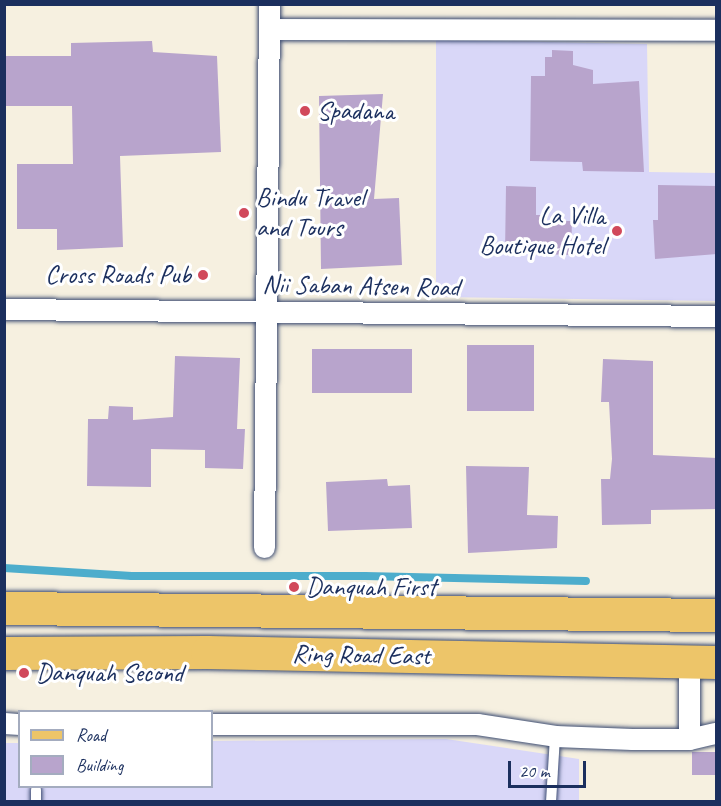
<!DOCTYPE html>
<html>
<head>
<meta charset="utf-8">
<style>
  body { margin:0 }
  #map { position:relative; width:721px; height:806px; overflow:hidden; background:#f6f0e0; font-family:Caveat,sans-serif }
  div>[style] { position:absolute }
  .built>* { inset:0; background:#d9d7f8 }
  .stream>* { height:8px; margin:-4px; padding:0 4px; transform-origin:4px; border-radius:4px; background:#4dadcc }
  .building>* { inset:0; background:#b8a4cc; transform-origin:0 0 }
  .roads { filter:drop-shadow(0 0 2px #3c4c72) drop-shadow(0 0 2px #3c4c72) }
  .service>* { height:10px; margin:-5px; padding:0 5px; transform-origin:5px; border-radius:5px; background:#fff }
  .minor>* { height:21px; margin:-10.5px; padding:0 10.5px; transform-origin:10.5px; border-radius:10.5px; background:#fff }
  .primary>* { height:33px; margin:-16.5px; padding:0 16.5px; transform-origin:16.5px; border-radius:16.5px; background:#edc569 }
  .dots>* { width:16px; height:16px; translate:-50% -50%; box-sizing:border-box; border:3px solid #fff; border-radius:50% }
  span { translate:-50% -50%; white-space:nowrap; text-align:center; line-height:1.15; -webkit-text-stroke:6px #fff; paint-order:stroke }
  .poi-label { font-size:26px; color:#1b2f5e }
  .left { translate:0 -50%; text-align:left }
  .right { translate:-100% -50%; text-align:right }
  .street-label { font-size:26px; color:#1b2f5e }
  .frame { position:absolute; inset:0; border:6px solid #1b2f5e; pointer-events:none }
  .legend { position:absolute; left:18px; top:710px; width:195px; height:78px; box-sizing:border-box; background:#fff; border:2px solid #a4acbf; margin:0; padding:8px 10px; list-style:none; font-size:18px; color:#1b2f5e }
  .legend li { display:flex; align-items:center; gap:12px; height:30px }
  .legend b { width:30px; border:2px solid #a4acbf }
  .scale { position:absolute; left:508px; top:761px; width:78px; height:27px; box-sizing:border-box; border:3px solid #1b2f5e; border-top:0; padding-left:8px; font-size:18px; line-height:21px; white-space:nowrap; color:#1b2f5e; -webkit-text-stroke:4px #fff; paint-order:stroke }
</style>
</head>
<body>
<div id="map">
  <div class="built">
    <i style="clip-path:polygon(436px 40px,647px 44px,649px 172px,716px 173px,716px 301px,436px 297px)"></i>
    <i style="clip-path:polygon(446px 739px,579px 759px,579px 801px,5px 801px,4px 743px,19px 743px,20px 786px,212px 786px,212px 741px)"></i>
  </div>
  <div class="stream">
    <i style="left:4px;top:568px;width:128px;rotate:3.6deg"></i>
    <i style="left:132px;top:576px;width:233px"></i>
    <i style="left:365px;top:576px;width:221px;rotate:1.3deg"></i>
  </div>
  <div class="building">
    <i style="clip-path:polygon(152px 41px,153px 52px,217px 56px,221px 152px,120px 156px,123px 247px,57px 250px,57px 229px,17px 229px,17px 164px,73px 164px,72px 106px,4px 106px,4px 56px,71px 56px,71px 43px)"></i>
    <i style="clip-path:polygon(552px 50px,573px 51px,573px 65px,593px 70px,593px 84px,639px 81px,644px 172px,583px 171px,582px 162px,530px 161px,531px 76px,545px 76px,545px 57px,552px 57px)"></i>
    <i style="clip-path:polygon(383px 94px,374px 199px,399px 198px,402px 265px,321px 269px,319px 96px)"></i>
    <i style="clip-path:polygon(658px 185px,717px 186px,717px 254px,655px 259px,653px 220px,658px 220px)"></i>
    <i style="clip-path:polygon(506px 186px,536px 187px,536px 215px,544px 215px,544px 221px,572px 221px,571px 255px,505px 253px)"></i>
    <i style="left:467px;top:345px;width:67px;height:66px"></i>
    <i style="left:412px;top:349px;width:44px;height:100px;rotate:90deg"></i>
    <i style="clip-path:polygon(175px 356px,240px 358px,237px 429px,245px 429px,243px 469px,205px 468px,205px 450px,151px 449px,151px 487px,87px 486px,88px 419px,108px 419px,109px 406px,133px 407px,133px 420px,173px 417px)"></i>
    <i style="clip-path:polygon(603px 359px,653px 361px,653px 455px,717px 458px,717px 509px,651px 510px,651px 524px,602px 525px,601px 479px,610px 479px,612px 459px,609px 402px,601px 402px)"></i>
    <i style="clip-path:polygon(466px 466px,529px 467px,527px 515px,558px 516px,557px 548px,468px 553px)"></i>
    <i style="clip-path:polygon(387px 479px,388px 486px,410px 485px,412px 528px,328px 531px,326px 482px)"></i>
    <i style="left:717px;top:752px;width:23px;height:25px;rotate:90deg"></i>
  </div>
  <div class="roads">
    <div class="service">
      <i style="left:36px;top:790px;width:12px;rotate:90deg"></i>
      <i style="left:551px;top:802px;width:66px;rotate:-86.5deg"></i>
    </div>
    <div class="minor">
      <i style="left:269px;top:29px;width:447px;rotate:0.1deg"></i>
      <i style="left:4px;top:309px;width:712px;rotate:0.56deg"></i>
      <i style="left:264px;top:547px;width:543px;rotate:-89.47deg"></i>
      <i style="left:689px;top:662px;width:77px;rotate:90deg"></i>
      <i style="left:4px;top:723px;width:16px;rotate:4deg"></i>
      <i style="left:212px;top:724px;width:265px"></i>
      <i style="left:477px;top:724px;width:79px;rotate:8.7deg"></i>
      <i style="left:555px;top:736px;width:77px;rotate:2.2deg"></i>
      <i style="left:632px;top:739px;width:57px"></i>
      <i style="left:689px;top:739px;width:28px;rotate:-13deg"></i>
    </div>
    <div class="primary">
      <i style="left:4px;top:608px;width:712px;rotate:0.56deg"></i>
      <i style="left:4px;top:653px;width:203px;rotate:-0.3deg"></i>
      <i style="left:207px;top:652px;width:509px;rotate:1.13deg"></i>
    </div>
  </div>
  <div class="dots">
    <i style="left:305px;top:111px;background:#d1495b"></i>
    <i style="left:244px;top:213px;background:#d1495b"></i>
    <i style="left:617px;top:231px;background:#d1495b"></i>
    <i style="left:203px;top:275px;background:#d1495b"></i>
    <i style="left:294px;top:587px;background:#d1495b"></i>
    <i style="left:24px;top:673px;background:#d1495b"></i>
  </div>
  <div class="poi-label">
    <span class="left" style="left:317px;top:111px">Spadana</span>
    <span class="left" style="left:256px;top:213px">Bindu Travel<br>and Tours</span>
    <span class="right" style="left:605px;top:231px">La Villa<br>Boutique Hotel</span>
    <span class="right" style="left:191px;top:275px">Cross Roads Pub</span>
    <span class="left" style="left:306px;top:587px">Danquah First</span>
    <span class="left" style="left:36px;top:673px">Danquah Second</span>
  </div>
  <div class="street-label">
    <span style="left:361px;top:286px;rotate:1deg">Nii Saban Atsen Road</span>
    <span style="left:361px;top:655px;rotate:1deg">Ring Road East</span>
  </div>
  <div class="frame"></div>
  <ul class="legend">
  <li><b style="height:8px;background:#edc569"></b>Road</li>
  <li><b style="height:16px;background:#b8a4cc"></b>Building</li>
  </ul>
  <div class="scale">20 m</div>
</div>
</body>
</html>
